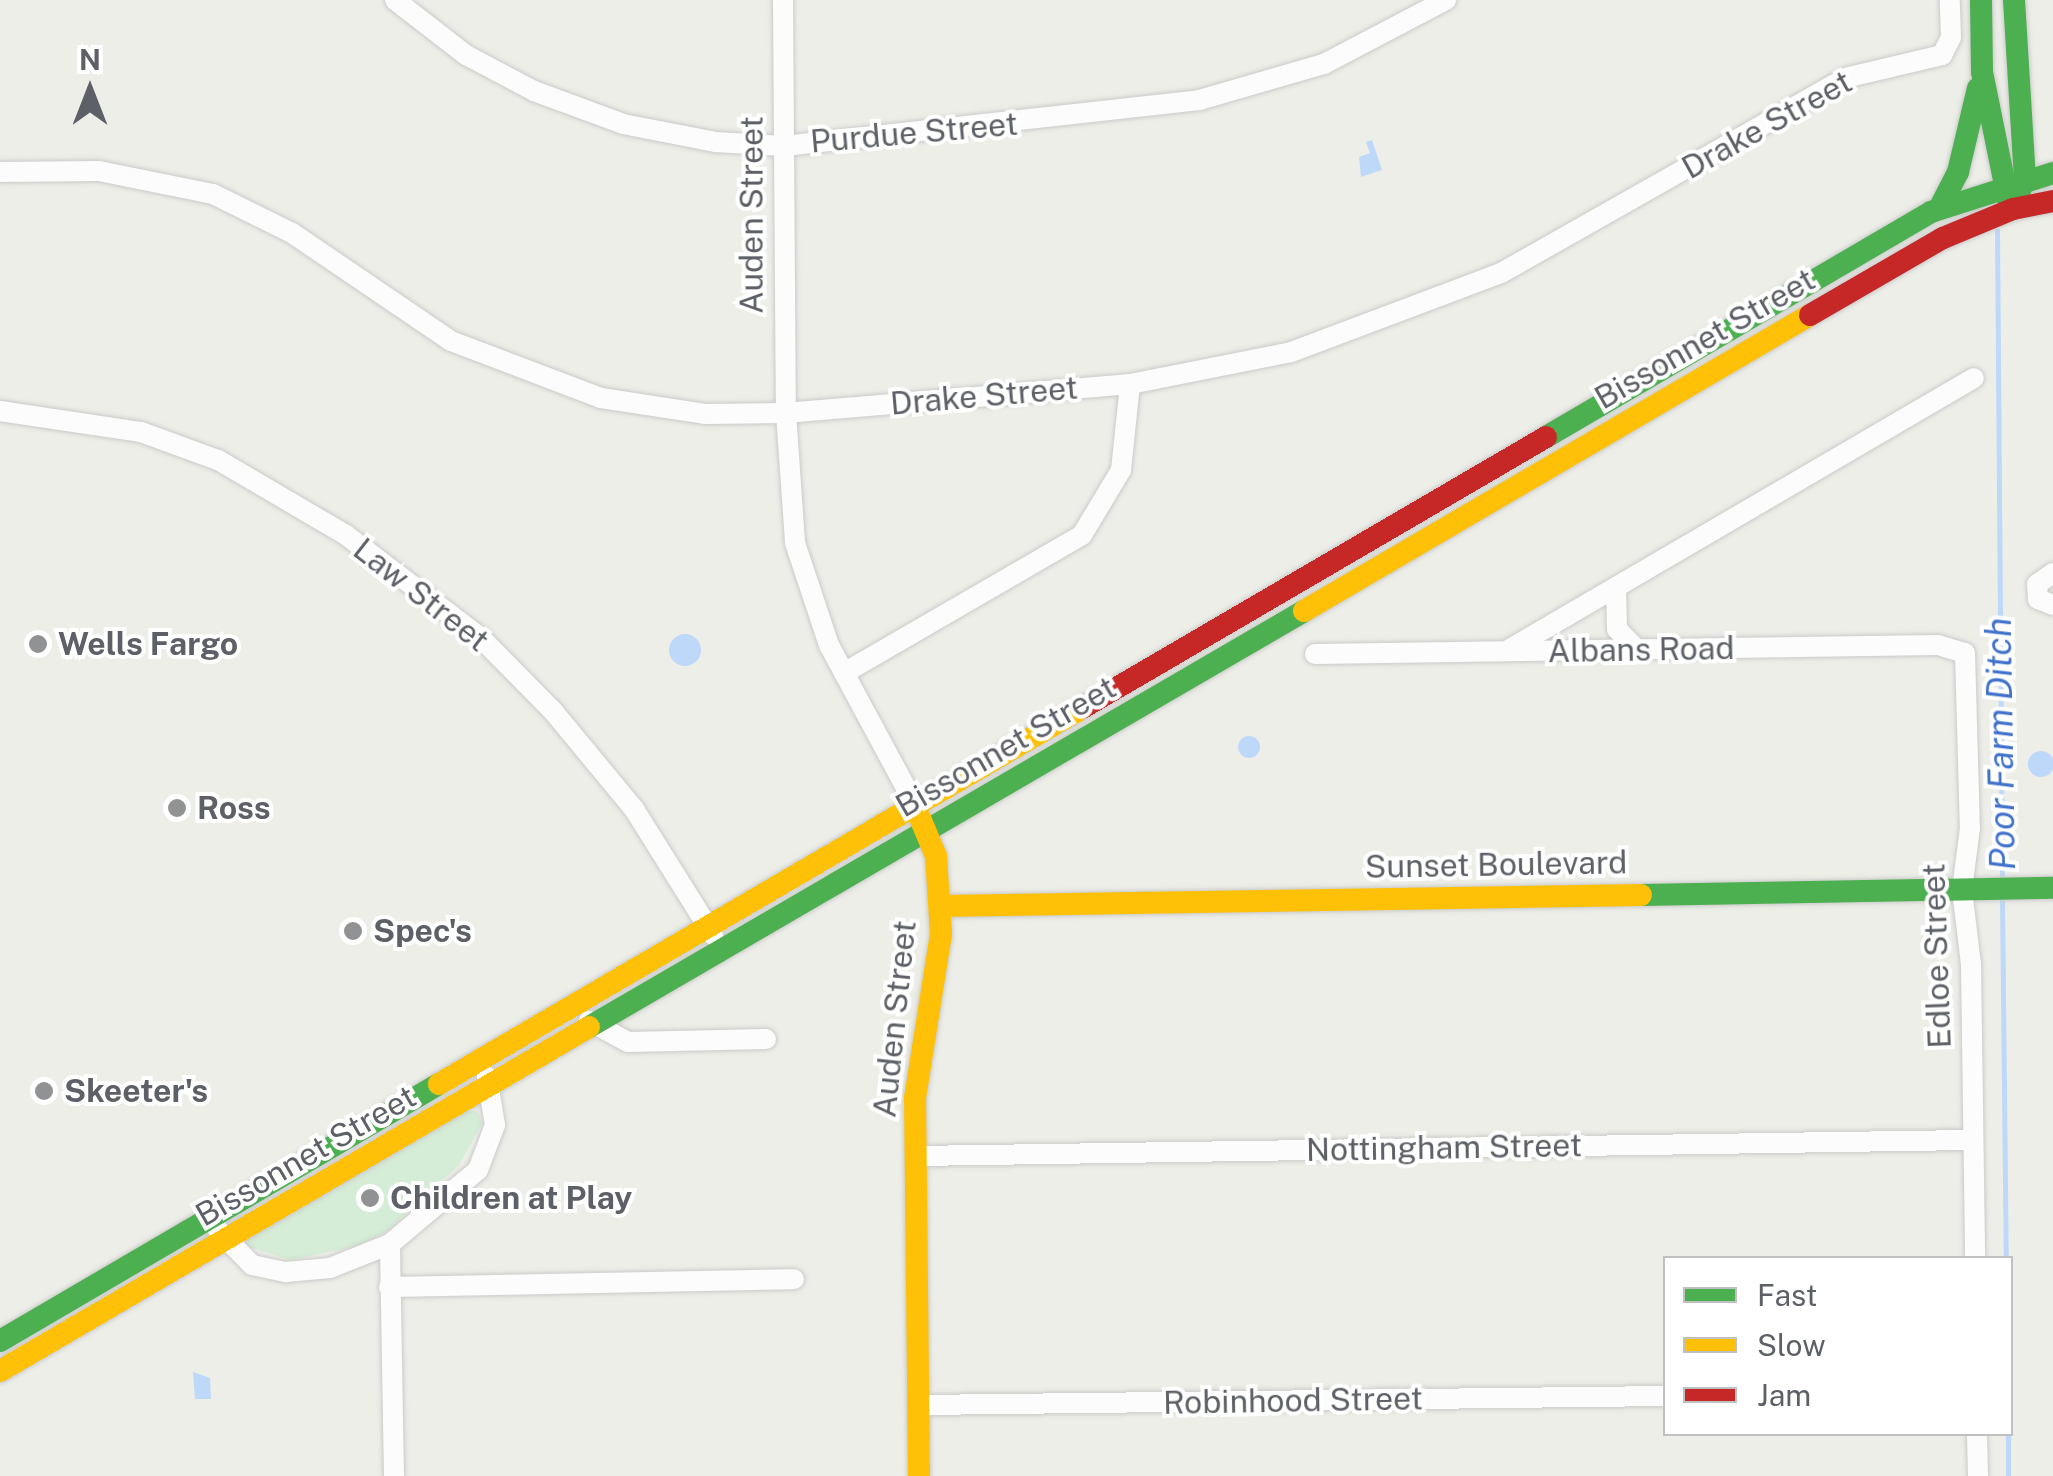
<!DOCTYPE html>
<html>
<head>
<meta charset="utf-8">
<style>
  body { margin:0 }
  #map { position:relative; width:2053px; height:1476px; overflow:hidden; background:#eeeee9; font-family:"Public Sans",sans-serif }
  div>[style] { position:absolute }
  .green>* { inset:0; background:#d5ecd6 }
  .water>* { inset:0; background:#bdd8f8 }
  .round { border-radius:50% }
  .stream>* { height:5px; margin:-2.5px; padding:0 2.5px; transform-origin:2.5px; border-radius:2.5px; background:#bdd8f8 }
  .roads { filter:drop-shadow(0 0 2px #cacbc9) drop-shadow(0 0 2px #cacbc9) }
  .street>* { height:20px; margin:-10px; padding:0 10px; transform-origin:10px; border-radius:10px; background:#fcfcfc }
  .fast>* { height:22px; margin:-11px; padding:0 11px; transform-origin:11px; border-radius:11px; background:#4caf50 }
  .slow>* { height:22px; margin:-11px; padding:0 11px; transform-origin:11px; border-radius:11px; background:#ffc107 }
  .jam>* { height:22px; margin:-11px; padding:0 11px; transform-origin:11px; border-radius:11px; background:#c62828 }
  .dots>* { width:28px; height:28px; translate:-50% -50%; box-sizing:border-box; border:5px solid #fff; border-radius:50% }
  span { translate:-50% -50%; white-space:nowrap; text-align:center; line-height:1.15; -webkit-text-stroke:8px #fff; paint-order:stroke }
  .street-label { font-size:32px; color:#5d6167 }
  .poi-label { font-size:32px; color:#5d6167; font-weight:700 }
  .left { translate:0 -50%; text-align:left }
  .water-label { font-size:35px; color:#4072cc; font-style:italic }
  .legend { position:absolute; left:1663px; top:1256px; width:350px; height:180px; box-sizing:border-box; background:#fff; border:2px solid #bec0c2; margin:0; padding:12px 18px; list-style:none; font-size:30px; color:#5d6167 }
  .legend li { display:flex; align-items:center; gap:20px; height:50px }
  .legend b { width:50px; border:2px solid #bec0c2 }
  .north { position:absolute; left:40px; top:40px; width:100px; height:100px; -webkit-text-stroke:8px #fff; paint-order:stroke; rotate:0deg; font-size:28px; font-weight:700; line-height:40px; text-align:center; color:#5d6167 }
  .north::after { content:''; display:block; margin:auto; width:35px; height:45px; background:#5d6167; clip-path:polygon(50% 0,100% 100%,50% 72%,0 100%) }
</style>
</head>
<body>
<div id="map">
  <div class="green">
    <i style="clip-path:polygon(477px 1111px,483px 1122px,459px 1165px,386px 1232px,357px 1246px,290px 1260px,246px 1246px,245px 1241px,462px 1112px)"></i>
  </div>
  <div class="water">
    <i style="clip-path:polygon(1372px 140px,1382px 170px,1361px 177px,1359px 157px,1370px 153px,1366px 142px)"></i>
    <i class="round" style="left:669px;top:634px;width:32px;height:32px"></i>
    <i class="round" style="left:1238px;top:736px;width:22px;height:22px"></i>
    <i class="round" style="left:2028px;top:751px;width:26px;height:26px"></i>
    <i style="clip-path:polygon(193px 1372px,210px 1378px,211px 1399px,195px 1399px)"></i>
  </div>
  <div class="stream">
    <i style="left:1997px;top:230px;width:647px;rotate:89.56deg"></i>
    <i style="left:2002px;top:898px;width:360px;rotate:89.4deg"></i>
    <i style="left:2008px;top:1434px;width:42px;rotate:90deg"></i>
  </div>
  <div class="roads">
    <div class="street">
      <i style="left:395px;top:0;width:90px;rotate:37.8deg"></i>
      <i style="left:466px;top:55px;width:77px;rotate:27.9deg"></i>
      <i style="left:534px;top:91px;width:95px;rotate:20.3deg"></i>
      <i style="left:623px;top:124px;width:95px;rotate:11deg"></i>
      <i style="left:716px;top:142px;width:68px;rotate:3.4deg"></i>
      <i style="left:784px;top:146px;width:418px;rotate:-6.3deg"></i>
      <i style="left:1199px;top:100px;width:130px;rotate:-16.1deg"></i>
      <i style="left:1324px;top:64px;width:138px;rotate:-27.7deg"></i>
      <i style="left:783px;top:0;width:413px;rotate:89.6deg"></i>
      <i style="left:786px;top:413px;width:130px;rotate:86deg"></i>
      <i style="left:795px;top:543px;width:108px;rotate:71.6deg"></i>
      <i style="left:829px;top:645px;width:182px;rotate:61.7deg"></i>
      <i style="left:0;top:172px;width:99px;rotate:-0.6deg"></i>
      <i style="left:99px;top:171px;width:116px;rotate:11.4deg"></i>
      <i style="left:213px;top:194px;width:88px;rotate:26.3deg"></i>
      <i style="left:292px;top:233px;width:192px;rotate:34.2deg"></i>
      <i style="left:451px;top:341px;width:160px;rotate:20.8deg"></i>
      <i style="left:601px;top:398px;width:105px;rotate:8.7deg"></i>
      <i style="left:705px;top:414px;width:81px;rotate:-0.7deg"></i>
      <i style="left:786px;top:413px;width:345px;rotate:-4.8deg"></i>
      <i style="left:1130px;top:384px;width:164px;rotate:-11.2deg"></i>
      <i style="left:1291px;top:352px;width:224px;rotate:-20.6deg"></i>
      <i style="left:1501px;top:273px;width:395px;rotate:-29.5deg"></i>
      <i style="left:1845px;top:78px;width:100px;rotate:-13.3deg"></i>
      <i style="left:1942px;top:55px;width:20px;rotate:-63deg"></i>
      <i style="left:1951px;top:37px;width:37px;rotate:-92deg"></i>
      <i style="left:0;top:411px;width:143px;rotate:8.5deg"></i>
      <i style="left:141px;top:432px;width:82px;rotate:20deg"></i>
      <i style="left:218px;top:460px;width:148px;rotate:30.4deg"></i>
      <i style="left:346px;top:535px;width:168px;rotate:37.3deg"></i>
      <i style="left:480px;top:637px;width:104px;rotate:45.4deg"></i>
      <i style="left:553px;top:711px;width:127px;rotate:50.4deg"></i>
      <i style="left:634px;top:809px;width:149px;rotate:57.9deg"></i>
      <i style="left:2053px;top:573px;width:19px;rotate:145deg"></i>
      <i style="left:2037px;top:584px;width:15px;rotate:86deg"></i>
      <i style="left:2038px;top:599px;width:16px;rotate:22deg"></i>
      <i style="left:1616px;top:587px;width:42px;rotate:88.6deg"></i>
      <i style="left:1617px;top:629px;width:29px;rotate:46deg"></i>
      <i style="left:1510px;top:649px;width:537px;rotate:-30.29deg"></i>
      <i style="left:1315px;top:654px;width:623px;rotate:-0.83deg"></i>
      <i style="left:1938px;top:645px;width:28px;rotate:17deg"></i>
      <i style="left:1965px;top:653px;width:175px;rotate:88.4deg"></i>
      <i style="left:1970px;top:828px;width:63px;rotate:97.4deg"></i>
      <i style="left:1962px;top:890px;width:75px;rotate:83.1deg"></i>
      <i style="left:1971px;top:964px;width:294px;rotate:89.2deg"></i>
      <i style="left:844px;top:673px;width:275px;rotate:-30.1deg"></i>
      <i style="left:1082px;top:535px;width:76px;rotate:-59deg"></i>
      <i style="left:1121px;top:470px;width:86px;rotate:-84deg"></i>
      <i style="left:589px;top:1021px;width:44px;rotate:28.3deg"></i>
      <i style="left:628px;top:1042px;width:138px;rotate:-1.2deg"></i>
      <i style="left:916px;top:1156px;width:1057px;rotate:-0.87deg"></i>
      <i style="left:218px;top:1230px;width:49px;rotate:45.8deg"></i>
      <i style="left:252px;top:1265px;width:35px;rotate:12deg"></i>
      <i style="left:286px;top:1272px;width:44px;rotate:-5.2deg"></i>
      <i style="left:330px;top:1268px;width:65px;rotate:-21.8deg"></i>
      <i style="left:389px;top:1287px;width:405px;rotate:-1.1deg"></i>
      <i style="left:920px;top:1405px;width:746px;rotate:-0.69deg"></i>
      <i style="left:1977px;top:1434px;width:42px;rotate:88.6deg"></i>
      <i style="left:394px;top:1476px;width:232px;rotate:-91deg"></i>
      <i style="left:390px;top:1244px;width:115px;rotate:-40.1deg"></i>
      <i style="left:478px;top:1170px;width:48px;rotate:-69.3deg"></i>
      <i style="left:495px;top:1125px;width:49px;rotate:-99.5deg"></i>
    </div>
    <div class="fast">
      <i style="left:1981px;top:0;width:72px;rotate:89.2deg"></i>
      <i style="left:1982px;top:72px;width:131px;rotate:78.5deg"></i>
      <i style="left:2014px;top:0;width:178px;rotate:86.5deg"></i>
      <i style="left:2025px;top:178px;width:16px;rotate:112deg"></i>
      <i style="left:1939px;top:209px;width:42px;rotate:-62.8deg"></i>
      <i style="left:1958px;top:172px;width:86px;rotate:-76.6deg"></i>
      <i style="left:1546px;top:437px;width:446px;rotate:-30.3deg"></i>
      <i style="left:1931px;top:212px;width:128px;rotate:-17.7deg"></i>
      <i style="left:1641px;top:895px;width:412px;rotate:-1deg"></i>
      <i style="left:589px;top:1027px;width:827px;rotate:-30.19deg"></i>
      <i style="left:0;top:1341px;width:509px;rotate:-30.35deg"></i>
    </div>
    <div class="slow">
      <i style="left:1304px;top:611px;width:586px;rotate:-30.33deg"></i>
      <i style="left:940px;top:906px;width:701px;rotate:-0.9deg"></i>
      <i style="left:439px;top:1084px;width:747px;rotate:-30.31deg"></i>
      <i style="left:0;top:1371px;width:682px;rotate:-30.29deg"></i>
      <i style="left:919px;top:1476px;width:378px;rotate:-90.6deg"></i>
      <i style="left:915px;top:1098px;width:166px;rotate:-81deg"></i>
      <i style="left:941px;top:934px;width:78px;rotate:-93.7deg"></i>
      <i style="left:936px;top:856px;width:41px;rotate:-112.8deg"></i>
    </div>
    <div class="jam">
      <i style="left:1810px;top:315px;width:154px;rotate:-30.1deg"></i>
      <i style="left:1943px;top:238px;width:76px;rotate:-22.5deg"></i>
      <i style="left:2013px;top:209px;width:41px;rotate:-11.3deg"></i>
      <i style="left:1084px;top:707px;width:535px;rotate:-30.3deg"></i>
    </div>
  </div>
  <div class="dots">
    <i style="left:38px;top:644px;background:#909294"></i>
    <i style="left:177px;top:808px;background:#909294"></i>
    <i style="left:353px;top:931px;background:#909294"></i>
    <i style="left:44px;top:1091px;background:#909294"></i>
    <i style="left:370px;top:1198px;background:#909294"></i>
  </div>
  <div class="street-label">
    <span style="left:1767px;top:125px;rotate:-29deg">Drake Street</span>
    <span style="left:914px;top:133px;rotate:-5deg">Purdue Street</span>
    <span style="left:752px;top:215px;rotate:-90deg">Auden Street</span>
    <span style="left:1705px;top:339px;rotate:-30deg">Bissonnet Street</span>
    <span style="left:984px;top:396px;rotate:-5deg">Drake Street</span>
    <span style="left:421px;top:595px;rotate:38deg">Law Street</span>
    <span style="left:1641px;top:650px;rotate:-1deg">Albans Road</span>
    <span style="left:1006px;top:747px;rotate:-30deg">Bissonnet Street</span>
    <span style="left:1496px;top:865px;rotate:-1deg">Sunset Boulevard</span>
    <span style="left:1937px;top:956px;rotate:-92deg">Edloe Street</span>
    <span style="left:895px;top:1019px;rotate:-84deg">Auden Street</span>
    <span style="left:1444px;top:1148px;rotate:-1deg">Nottingham Street</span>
    <span style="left:306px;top:1156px;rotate:-30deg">Bissonnet Street</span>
    <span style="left:1293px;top:1401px;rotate:-1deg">Robinhood Street</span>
  </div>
  <div class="poi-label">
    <span class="left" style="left:58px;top:644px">Wells Fargo</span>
    <span class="left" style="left:197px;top:808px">Ross</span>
    <span class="left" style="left:373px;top:931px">Spec's</span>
    <span class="left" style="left:64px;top:1091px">Skeeter's</span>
    <span class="left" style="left:390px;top:1198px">Children at Play</span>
  </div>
  <div class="water-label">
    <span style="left:2001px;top:744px;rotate:-91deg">Poor Farm Ditch</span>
  </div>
  <ul class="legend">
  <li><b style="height:12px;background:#4caf50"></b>Fast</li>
  <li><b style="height:12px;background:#ffc107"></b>Slow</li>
  <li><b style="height:12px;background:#c62828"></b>Jam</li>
  </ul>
  <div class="north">N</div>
</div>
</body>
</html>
